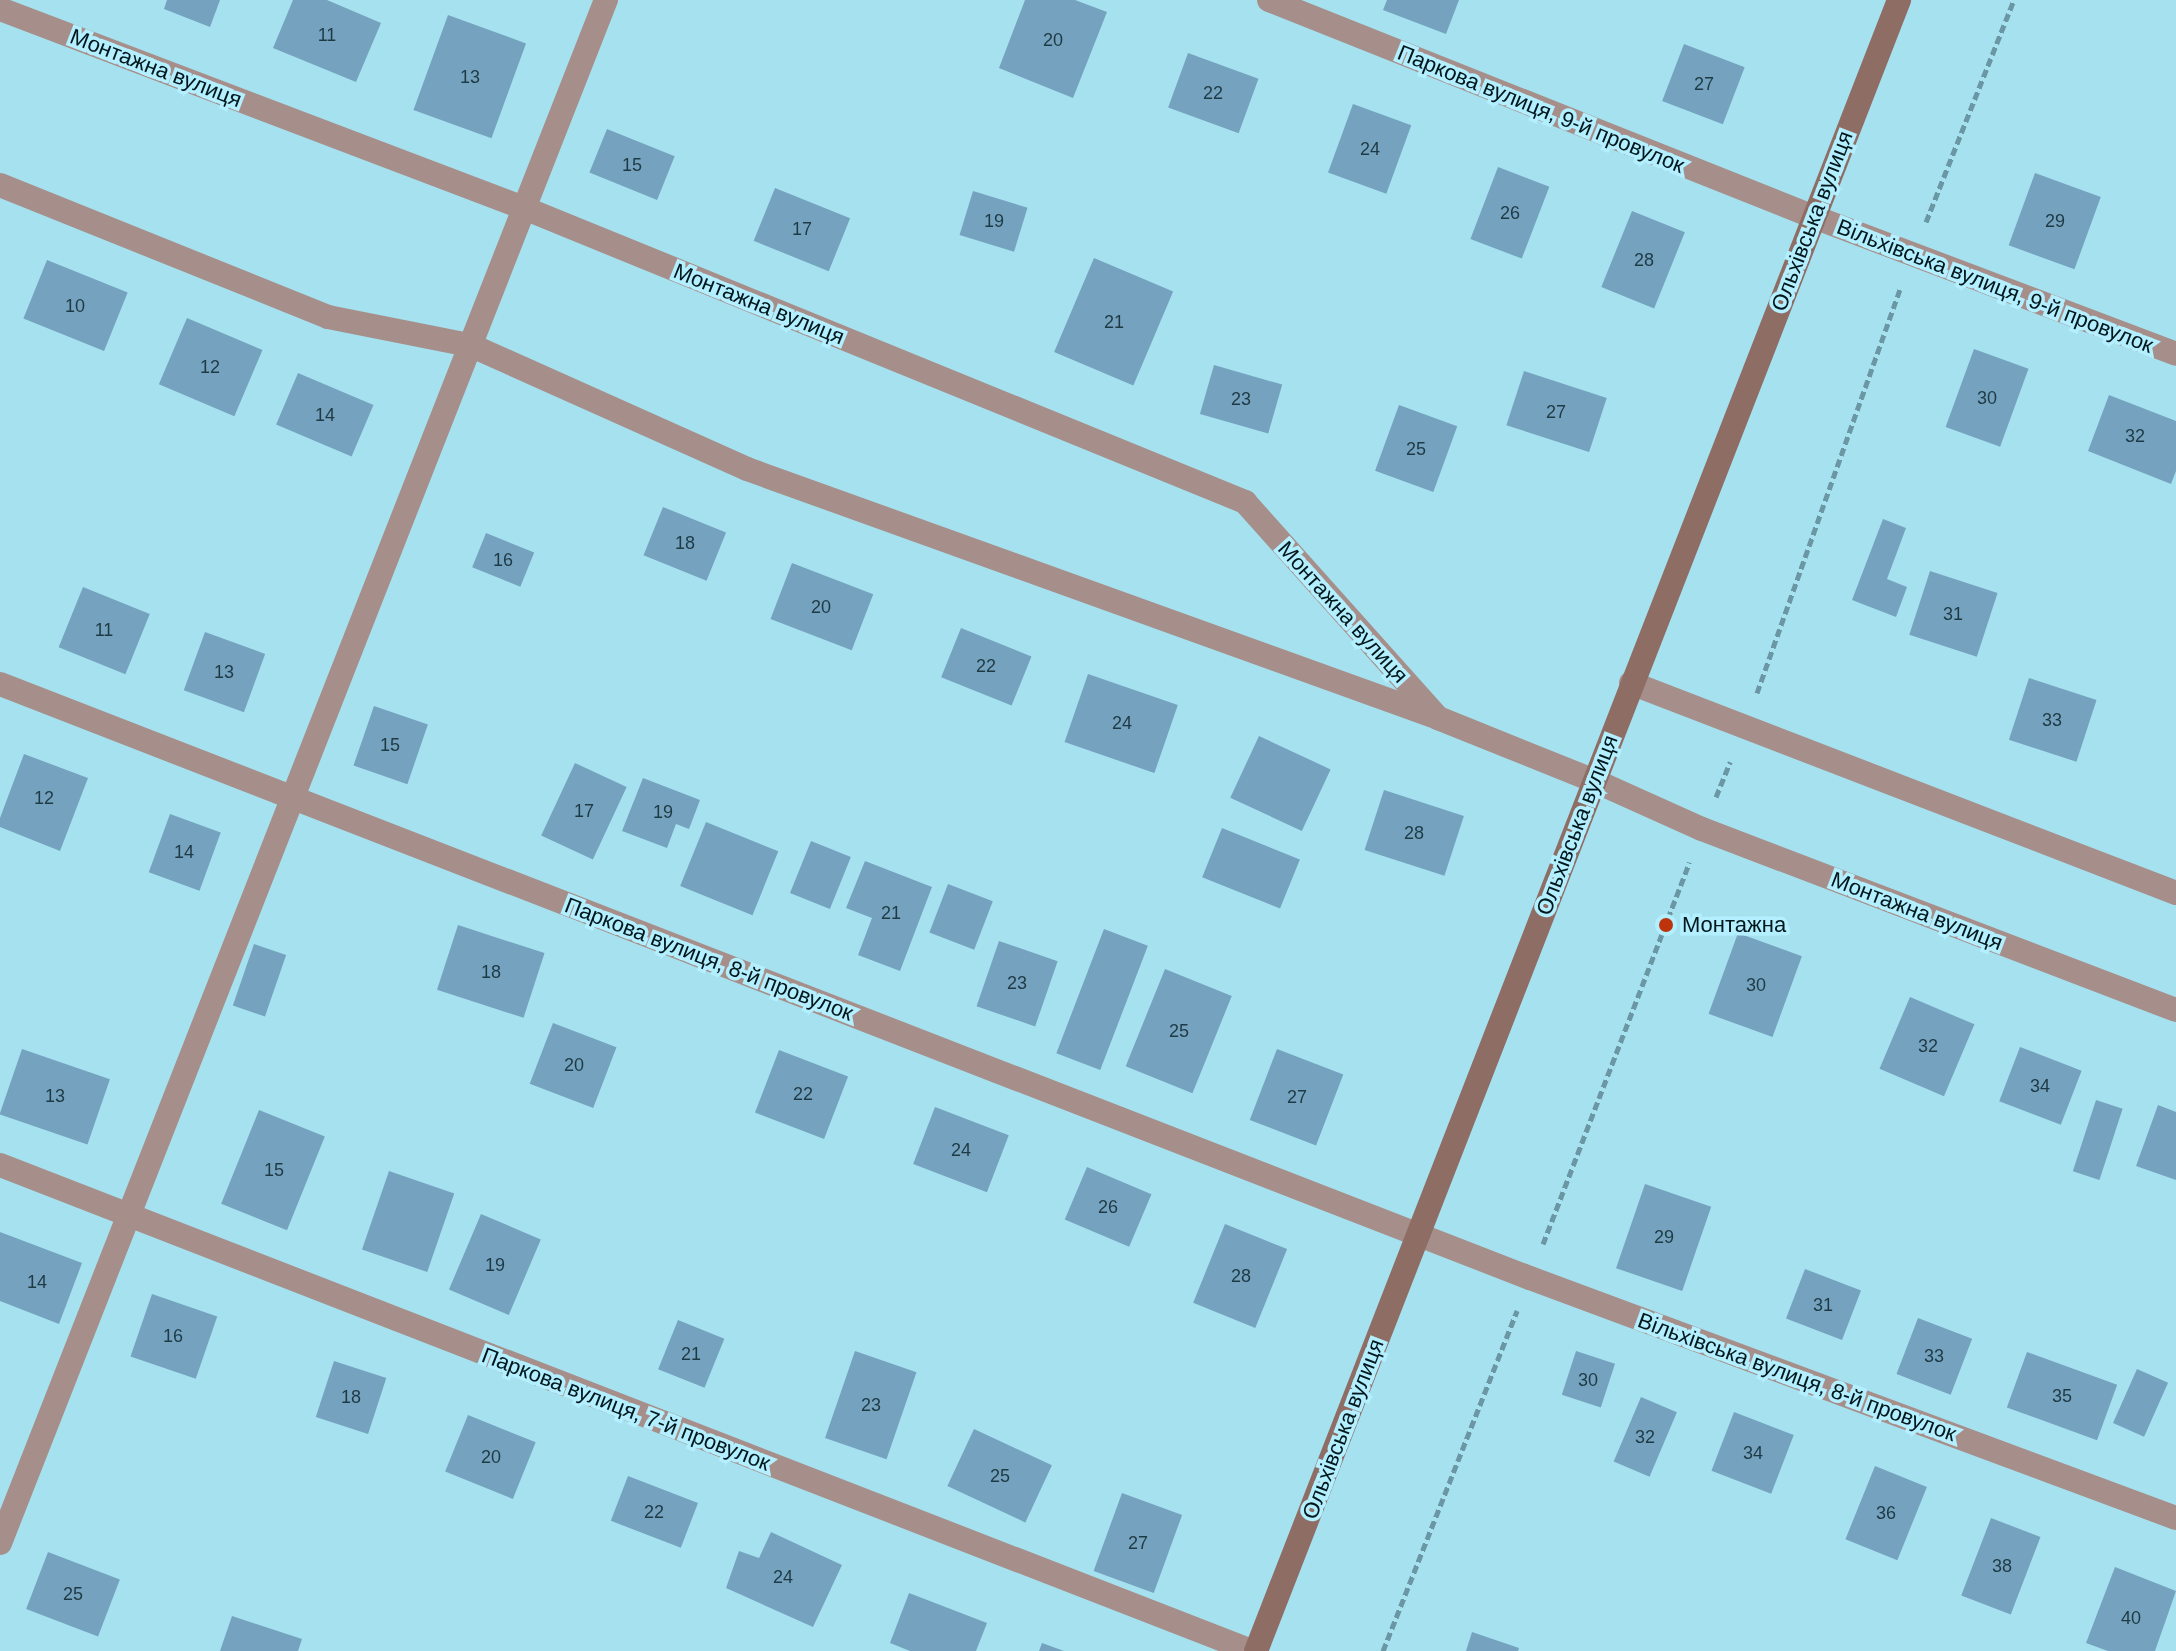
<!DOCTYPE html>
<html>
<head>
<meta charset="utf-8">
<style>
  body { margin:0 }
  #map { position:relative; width:2176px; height:1651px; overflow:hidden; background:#a6e1f0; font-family:Helvetica,sans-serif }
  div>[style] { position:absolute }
  .building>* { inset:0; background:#75a3bf; transform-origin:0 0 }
  .path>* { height:5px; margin-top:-2.5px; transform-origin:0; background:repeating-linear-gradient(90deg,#6a97a3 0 8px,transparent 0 12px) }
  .street>* { height:24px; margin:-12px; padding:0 12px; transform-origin:12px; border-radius:12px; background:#a68f8a }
  .secondary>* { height:24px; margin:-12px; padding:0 12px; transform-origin:12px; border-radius:12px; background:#8e6d65 }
  .dots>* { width:22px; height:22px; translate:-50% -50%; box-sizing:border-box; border:4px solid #b3effe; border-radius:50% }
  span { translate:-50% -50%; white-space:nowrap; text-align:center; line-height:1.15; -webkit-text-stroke:7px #b3effe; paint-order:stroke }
  .number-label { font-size:18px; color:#1e3a45 }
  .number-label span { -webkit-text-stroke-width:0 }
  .street-label { font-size:22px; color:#01171c }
  .poi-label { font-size:22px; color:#01171c }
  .left { translate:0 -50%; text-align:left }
</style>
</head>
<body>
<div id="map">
  <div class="building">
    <i style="clip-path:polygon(167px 0,220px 0,210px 27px,164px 9px)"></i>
    <i style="clip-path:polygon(293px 0,327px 0,381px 23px,356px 82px,273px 48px)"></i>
    <i style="clip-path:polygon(1025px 0,1075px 0,1107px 12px,1073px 98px,999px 68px)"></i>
    <i style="clip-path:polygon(1387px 0,1459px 0,1446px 34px,1383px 10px)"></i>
    <i style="left:448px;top:15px;width:83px;height:101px;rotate:20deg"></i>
    <i style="left:1684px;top:44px;width:65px;height:61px;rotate:21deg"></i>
    <i style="left:1188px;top:53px;width:75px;height:58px;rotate:20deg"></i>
    <i style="left:1353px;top:104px;width:62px;height:73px;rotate:20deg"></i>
    <i style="left:607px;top:129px;width:73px;height:47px;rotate:22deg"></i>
    <i style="left:1498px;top:167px;width:55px;height:77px;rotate:21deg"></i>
    <i style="left:2035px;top:173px;width:70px;height:77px;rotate:20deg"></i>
    <i style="left:775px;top:188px;width:81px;height:57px;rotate:22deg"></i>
    <i style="left:973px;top:191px;width:57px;height:46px;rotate:17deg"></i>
    <i style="left:1632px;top:211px;width:57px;height:82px;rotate:22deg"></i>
    <i style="left:1094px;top:258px;width:86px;height:102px;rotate:23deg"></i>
    <i style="left:47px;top:260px;width:87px;height:63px;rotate:22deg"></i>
    <i style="left:187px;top:318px;width:82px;height:72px;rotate:23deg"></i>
    <i style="left:1974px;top:349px;width:58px;height:83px;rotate:20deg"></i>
    <i style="left:1214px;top:365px;width:71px;height:51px;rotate:16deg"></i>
    <i style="left:1524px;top:371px;width:87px;height:57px;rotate:18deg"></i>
    <i style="left:298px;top:373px;width:82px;height:56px;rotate:23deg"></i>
    <i style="clip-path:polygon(2109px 395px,2176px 421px,2176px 471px,2171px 484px,2088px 451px)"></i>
    <i style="left:1399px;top:405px;width:62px;height:70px;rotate:20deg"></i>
    <i style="left:663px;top:507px;width:68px;height:52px;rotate:22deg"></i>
    <i style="clip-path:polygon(1883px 519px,1906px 528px,1887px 579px,1907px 587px,1896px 617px,1852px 600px)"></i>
    <i style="left:486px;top:533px;width:52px;height:37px;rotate:22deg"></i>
    <i style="left:792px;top:563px;width:87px;height:60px;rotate:21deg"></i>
    <i style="left:1930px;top:571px;width:71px;height:67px;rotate:18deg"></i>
    <i style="left:83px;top:587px;width:72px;height:65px;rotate:22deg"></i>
    <i style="left:961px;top:628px;width:76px;height:53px;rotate:22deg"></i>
    <i style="left:205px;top:632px;width:64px;height:62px;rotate:20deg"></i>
    <i style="left:1088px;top:674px;width:95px;height:72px;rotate:19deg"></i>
    <i style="left:2029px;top:678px;width:71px;height:65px;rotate:18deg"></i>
    <i style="left:374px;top:706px;width:57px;height:63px;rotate:19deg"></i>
    <i style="left:1259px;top:736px;width:79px;height:68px;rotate:25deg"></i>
    <i style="clip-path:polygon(24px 754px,88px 778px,60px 851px,0 827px,0 818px)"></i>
    <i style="left:575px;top:763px;width:57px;height:80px;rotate:25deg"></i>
    <i style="clip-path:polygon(643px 778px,700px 800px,689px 829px,676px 824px,667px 848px,622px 831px)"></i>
    <i style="left:1384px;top:790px;width:84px;height:63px;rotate:18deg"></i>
    <i style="left:170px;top:814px;width:54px;height:62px;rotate:20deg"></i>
    <i style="left:706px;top:822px;width:78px;height:69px;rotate:22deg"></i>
    <i style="left:1222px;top:828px;width:84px;height:53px;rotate:22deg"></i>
    <i style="left:811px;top:841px;width:43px;height:56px;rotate:22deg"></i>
    <i style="clip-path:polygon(865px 861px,932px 887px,900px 971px,858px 955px,872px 918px,846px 908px)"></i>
    <i style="left:948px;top:884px;width:48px;height:52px;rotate:21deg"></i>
    <i style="left:458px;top:925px;width:91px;height:68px;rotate:18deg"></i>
    <i style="left:1104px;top:929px;width:47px;height:133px;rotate:21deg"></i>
    <i style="left:1738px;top:933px;width:68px;height:86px;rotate:20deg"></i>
    <i style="left:999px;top:941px;width:62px;height:69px;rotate:19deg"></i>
    <i style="left:254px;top:944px;width:34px;height:65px;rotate:19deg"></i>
    <i style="left:1165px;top:969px;width:72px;height:105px;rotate:22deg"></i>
    <i style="left:1910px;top:997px;width:70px;height:78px;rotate:23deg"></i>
    <i style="left:553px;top:1023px;width:68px;height:65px;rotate:21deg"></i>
    <i style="left:2020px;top:1047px;width:66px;height:58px;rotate:21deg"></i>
    <i style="left:22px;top:1049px;width:93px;height:69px;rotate:19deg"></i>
    <i style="left:1277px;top:1049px;width:71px;height:76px;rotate:21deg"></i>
    <i style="left:779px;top:1050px;width:74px;height:67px;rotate:21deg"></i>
    <i style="left:2096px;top:1100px;width:28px;height:75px;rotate:18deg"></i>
    <i style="clip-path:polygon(2158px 1105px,2176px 1112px,2176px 1180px,2136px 1166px)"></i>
    <i style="left:935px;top:1107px;width:79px;height:61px;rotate:21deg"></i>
    <i style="left:259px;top:1110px;width:71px;height:101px;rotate:22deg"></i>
    <i style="left:1087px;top:1167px;width:70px;height:57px;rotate:23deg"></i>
    <i style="left:389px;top:1171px;width:69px;height:83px;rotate:19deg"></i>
    <i style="left:1645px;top:1184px;width:70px;height:89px;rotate:19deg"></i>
    <i style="left:481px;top:1214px;width:65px;height:82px;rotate:23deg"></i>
    <i style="left:1225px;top:1224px;width:67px;height:85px;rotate:22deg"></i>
    <i style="clip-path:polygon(0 1232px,82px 1263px,59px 1324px,0 1301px)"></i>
    <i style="left:1805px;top:1269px;width:60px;height:53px;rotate:21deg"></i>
    <i style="left:152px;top:1294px;width:69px;height:66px;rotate:19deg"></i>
    <i style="left:1918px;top:1318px;width:58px;height:60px;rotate:21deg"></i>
    <i style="left:678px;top:1320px;width:50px;height:53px;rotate:22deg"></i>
    <i style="left:855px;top:1351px;width:65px;height:92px;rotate:19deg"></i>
    <i style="left:1576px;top:1351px;width:41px;height:46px;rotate:18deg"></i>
    <i style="left:2027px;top:1352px;width:96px;height:59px;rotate:20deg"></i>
    <i style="left:334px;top:1361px;width:55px;height:59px;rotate:18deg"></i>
    <i style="left:2137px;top:1369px;width:34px;height:59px;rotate:24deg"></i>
    <i style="left:1641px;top:1397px;width:39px;height:70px;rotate:23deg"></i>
    <i style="left:1734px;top:1412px;width:64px;height:63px;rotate:21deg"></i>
    <i style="left:468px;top:1415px;width:73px;height:61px;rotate:22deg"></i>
    <i style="left:974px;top:1429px;width:86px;height:63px;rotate:25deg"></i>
    <i style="left:1875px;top:1466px;width:56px;height:79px;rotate:22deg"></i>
    <i style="left:628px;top:1476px;width:75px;height:48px;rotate:21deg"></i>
    <i style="left:1122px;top:1493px;width:64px;height:83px;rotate:20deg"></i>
    <i style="left:1991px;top:1518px;width:53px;height:83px;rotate:21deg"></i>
    <i style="clip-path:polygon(771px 1532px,842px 1565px,813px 1627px,726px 1588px,739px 1551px,759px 1558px)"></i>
    <i style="left:48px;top:1552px;width:77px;height:61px;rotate:21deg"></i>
    <i style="clip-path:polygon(2115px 1567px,2176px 1591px,2155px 1651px,2108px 1651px,2086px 1643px)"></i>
    <i style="clip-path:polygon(909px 1593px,987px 1623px,976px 1651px,910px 1651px,890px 1643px)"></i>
    <i style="clip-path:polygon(232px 1616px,302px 1639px,298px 1651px,220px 1651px)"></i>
    <i style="clip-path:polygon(1472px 1632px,1519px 1648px,1518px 1651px,1466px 1651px)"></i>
    <i style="clip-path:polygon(1042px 1643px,1064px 1651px,1039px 1651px)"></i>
  </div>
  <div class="path">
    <i style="left:1926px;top:222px;width:239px;rotate:-68.4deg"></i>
    <i style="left:1757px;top:693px;width:431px;rotate:-70.5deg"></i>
    <i style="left:1716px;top:797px;width:38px;rotate:-68deg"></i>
    <i style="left:1543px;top:1244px;width:409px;rotate:-69deg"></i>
    <i style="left:1383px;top:1651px;width:366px;rotate:-68.5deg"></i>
  </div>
  <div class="street">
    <i style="left:1269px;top:0;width:587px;rotate:21.71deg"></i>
    <i style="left:1814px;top:217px;width:387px;rotate:20.7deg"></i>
    <i style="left:0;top:9px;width:561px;rotate:20.8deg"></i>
    <i style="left:524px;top:208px;width:779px;rotate:22.18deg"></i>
    <i style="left:1245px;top:502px;width:290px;rotate:48.2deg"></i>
    <i style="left:1438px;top:718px;width:169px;rotate:21.9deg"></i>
    <i style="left:1595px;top:781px;width:117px;rotate:24.2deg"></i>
    <i style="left:1702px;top:829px;width:507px;rotate:20.9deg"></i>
    <i style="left:0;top:185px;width:354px;rotate:21.9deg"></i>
    <i style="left:328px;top:317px;width:145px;rotate:11.2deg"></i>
    <i style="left:470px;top:345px;width:303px;rotate:24.1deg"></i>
    <i style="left:747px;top:469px;width:732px;rotate:19.8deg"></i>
    <i style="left:1631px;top:683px;width:584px;rotate:21.07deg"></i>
    <i style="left:0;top:684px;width:1641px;rotate:21.22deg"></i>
    <i style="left:1530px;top:1278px;width:689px;rotate:20.38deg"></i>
    <i style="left:0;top:1165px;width:1343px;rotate:21.22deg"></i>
    <i style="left:0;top:1543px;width:1658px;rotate:-68.56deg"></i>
  </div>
  <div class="secondary">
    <i style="left:1256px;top:1651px;width:1772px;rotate:-68.72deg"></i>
  </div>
  <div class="dots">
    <i style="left:1666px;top:925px;background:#bd330c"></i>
  </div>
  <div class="number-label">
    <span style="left:327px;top:35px">11</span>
    <span style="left:1053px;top:40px">20</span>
    <span style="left:470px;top:77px">13</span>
    <span style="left:1704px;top:84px">27</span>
    <span style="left:1213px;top:93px">22</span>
    <span style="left:1370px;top:149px">24</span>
    <span style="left:632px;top:165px">15</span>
    <span style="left:1510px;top:213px">26</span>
    <span style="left:994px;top:221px">19</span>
    <span style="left:2055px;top:221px">29</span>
    <span style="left:802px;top:229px">17</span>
    <span style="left:1644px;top:260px">28</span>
    <span style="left:75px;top:306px">10</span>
    <span style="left:1114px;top:322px">21</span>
    <span style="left:210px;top:367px">12</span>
    <span style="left:1987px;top:398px">30</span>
    <span style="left:1241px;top:399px">23</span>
    <span style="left:1556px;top:412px">27</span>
    <span style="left:325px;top:415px">14</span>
    <span style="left:2135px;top:436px">32</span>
    <span style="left:1416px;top:449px">25</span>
    <span style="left:685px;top:543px">18</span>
    <span style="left:503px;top:560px">16</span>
    <span style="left:821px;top:607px">20</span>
    <span style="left:1953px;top:614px">31</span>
    <span style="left:104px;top:630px">11</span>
    <span style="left:986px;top:666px">22</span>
    <span style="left:224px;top:672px">13</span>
    <span style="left:2052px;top:720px">33</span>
    <span style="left:1122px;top:723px">24</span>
    <span style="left:390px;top:745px">15</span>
    <span style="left:44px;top:798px">12</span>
    <span style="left:584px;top:811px">17</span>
    <span style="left:663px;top:812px">19</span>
    <span style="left:1414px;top:833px">28</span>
    <span style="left:184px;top:852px">14</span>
    <span style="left:891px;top:913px">21</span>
    <span style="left:491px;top:972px">18</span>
    <span style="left:1017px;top:983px">23</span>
    <span style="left:1756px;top:985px">30</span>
    <span style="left:1179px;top:1031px">25</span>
    <span style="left:1928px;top:1046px">32</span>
    <span style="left:574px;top:1065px">20</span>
    <span style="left:2040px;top:1086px">34</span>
    <span style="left:803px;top:1094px">22</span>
    <span style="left:55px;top:1096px">13</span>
    <span style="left:1297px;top:1097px">27</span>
    <span style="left:961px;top:1150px">24</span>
    <span style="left:274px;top:1170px">15</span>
    <span style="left:1108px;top:1207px">26</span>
    <span style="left:1664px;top:1237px">29</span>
    <span style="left:495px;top:1265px">19</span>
    <span style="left:1241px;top:1276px">28</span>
    <span style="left:37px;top:1282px">14</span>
    <span style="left:1823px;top:1305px">31</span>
    <span style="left:173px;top:1336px">16</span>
    <span style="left:691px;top:1354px">21</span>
    <span style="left:1934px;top:1356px">33</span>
    <span style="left:1588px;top:1380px">30</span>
    <span style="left:2062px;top:1396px">35</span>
    <span style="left:351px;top:1397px">18</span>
    <span style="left:871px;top:1405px">23</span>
    <span style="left:1645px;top:1437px">32</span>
    <span style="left:1753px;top:1453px">34</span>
    <span style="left:491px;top:1457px">20</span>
    <span style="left:1000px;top:1476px">25</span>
    <span style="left:654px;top:1512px">22</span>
    <span style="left:1886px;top:1513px">36</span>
    <span style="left:1138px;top:1543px">27</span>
    <span style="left:2002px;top:1566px">38</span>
    <span style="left:783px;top:1577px">24</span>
    <span style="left:73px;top:1594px">25</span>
    <span style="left:2131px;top:1618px">40</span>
  </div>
  <div class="street-label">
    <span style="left:156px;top:68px;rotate:21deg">Монтажна вулиця</span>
    <span style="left:1541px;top:109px;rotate:22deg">Паркова вулиця, 9-й провулок</span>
    <span style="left:1812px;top:221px;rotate:-69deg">Ольхівська вулиця</span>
    <span style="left:1995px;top:286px;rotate:21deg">Вільхівська вулиця, 9-й провулок</span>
    <span style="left:759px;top:304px;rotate:22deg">Монтажна вулиця</span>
    <span style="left:1343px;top:612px;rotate:48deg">Монтажна вулиця</span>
    <span style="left:1577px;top:825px;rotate:-69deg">Ольхівська вулиця</span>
    <span style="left:1917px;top:911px;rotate:21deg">Монтажна вулиця</span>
    <span style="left:709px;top:959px;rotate:21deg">Паркова вулиця, 8-й провулок</span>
    <span style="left:1797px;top:1377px;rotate:20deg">Вільхівська вулиця, 8-й провулок</span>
    <span style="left:626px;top:1409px;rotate:21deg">Паркова вулиця, 7-й провулок</span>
    <span style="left:1343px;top:1429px;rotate:-69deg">Ольхівська вулиця</span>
  </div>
  <div class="poi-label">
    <span class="left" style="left:1682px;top:925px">Монтажна</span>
  </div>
</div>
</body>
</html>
